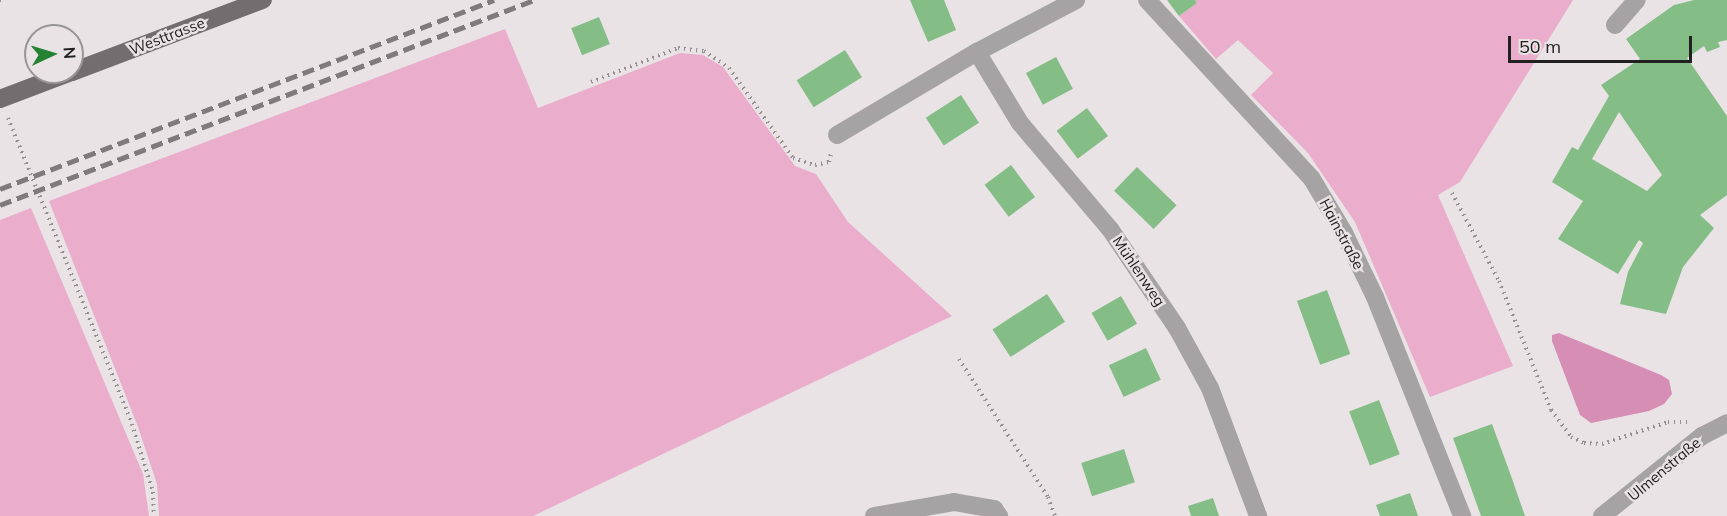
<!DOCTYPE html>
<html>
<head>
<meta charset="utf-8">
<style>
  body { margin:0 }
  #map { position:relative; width:1727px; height:516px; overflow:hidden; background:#e9e3e6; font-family:Mulish,sans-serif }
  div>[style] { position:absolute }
  .green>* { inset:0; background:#eaadcc }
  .water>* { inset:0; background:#d68eb5 }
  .building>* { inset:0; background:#84bd86; transform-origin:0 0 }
  .path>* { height:4px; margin-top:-2px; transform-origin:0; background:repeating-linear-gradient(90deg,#938f91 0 1.5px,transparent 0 6px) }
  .minor>* { height:18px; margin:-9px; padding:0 9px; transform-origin:9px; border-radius:9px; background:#a6a3a5 }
  .major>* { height:18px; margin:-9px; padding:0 9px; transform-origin:9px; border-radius:9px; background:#726d6f }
  .rail>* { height:4.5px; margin-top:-2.25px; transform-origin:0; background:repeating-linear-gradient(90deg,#7f7b7d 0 12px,transparent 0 18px) }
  span { translate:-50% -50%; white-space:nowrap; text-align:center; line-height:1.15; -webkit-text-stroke:5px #e9e3e6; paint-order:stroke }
  .street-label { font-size:15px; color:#222021 }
  .north { position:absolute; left:24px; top:24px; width:60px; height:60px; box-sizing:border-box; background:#e9e3e6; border:2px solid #999597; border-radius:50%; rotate:86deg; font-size:16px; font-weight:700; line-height:24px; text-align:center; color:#222021 }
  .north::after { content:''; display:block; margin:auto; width:21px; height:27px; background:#268233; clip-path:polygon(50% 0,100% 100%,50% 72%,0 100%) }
  .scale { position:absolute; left:1508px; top:36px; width:184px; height:27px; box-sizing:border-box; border:3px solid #222021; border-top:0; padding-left:8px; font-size:18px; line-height:21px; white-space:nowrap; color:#222021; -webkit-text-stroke:4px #e9e3e6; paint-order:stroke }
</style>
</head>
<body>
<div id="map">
  <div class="green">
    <i style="clip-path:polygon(1195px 0,1573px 0,1460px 182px,1438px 195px,1513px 366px,1430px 397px,1355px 222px,1308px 153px,1251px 95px,1273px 73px,1238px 40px,1216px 59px,1179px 16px,1197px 3px)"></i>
    <i style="clip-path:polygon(505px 29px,538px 108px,680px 53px,703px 55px,723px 67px,795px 166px,816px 174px,848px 222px,952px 316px,533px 516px,159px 516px,157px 484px,138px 427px,49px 201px)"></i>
    <i style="clip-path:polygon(31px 208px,143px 474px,149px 516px,0 516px,0 220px)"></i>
  </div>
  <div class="water">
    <i style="clip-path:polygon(1559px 333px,1661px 375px,1669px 380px,1672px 394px,1664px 404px,1649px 411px,1591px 423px,1580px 415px,1552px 341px,1552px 335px)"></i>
  </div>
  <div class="building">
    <i style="clip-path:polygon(910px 0,944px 0,956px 30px,928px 42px)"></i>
    <i style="clip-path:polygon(1167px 0,1195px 0,1197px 3px,1179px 16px)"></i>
    <i style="clip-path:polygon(evenodd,1694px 0,1727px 0,1727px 40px,1718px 42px,1720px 47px,1707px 52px,1704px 46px,1687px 58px,1727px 116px,1727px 195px,1700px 215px,1714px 228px,1683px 267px,1666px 314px,1620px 304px,1628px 272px,1643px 243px,1639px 240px,1618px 274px,1558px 239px,1583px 201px,1552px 182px,1572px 147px,1578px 150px,1609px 96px,1601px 85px,1640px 59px,1626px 39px,1674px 5px,1694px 0,1619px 112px,1662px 175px,1647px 191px,1592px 159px,1619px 112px)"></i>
    <i style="left:599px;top:17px;width:29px;height:30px;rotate:68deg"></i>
    <i style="left:845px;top:50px;width:32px;height:57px;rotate:58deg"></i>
    <i style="left:1056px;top:57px;width:36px;height:34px;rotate:62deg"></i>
    <i style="left:961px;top:95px;width:33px;height:42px;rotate:57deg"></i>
    <i style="left:1087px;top:108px;width:35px;height:38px;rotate:53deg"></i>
    <i style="left:1011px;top:165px;width:40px;height:33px;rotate:53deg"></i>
    <i style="left:1137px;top:167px;width:55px;height:33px;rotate:44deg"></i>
    <i style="left:1327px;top:290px;width:68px;height:32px;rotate:70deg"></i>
    <i style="left:1047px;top:294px;width:33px;height:65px;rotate:57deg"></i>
    <i style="left:1121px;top:296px;width:32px;height:34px;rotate:60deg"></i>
    <i style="left:1146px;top:348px;width:35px;height:41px;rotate:65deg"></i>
    <i style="left:1379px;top:400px;width:58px;height:32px;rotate:69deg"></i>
    <i style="clip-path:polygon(1492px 424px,1510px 473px,1525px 516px,1481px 516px,1453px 438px)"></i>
    <i style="left:1124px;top:449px;width:35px;height:45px;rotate:72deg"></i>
    <i style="clip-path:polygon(1410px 493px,1418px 516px,1380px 516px,1376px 505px)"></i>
    <i style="clip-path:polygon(1213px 498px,1219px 516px,1191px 516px,1188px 506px)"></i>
  </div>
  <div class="path">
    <i style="left:0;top:0;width:3px"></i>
    <i style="left:591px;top:82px;width:93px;rotate:-21.3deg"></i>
    <i style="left:678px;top:48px;width:26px;rotate:7deg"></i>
    <i style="left:704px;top:51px;width:30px;rotate:34deg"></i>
    <i style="left:729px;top:68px;width:110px;rotate:54.6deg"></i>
    <i style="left:793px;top:158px;width:23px;rotate:18deg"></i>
    <i style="left:815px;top:165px;width:14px;rotate:-12deg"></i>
    <i style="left:829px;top:162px;width:9px;rotate:-77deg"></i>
    <i style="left:8px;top:118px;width:330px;rotate:67.9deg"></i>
    <i style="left:132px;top:424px;width:71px;rotate:72.8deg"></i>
    <i style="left:153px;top:492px;width:24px;rotate:88deg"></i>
    <i style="left:1452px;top:193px;width:100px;rotate:61.9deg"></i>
    <i style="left:1499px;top:281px;width:139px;rotate:68deg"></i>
    <i style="left:1551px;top:410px;width:34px;rotate:53deg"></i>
    <i style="left:1571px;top:437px;width:14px;rotate:25deg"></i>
    <i style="left:1584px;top:443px;width:18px;rotate:3deg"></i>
    <i style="left:1602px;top:444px;width:70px;rotate:-18.4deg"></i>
    <i style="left:1668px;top:422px;width:19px"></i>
    <i style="left:959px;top:359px;width:164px;rotate:57.2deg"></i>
    <i style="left:1048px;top:497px;width:20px;rotate:70deg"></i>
  </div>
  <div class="minor">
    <i style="left:1147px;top:0;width:243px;rotate:47.3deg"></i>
    <i style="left:1312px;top:179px;width:63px;rotate:59.3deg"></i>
    <i style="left:1344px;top:233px;width:71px;rotate:64.2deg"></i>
    <i style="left:1375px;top:297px;width:236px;rotate:68.3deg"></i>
    <i style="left:1615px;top:25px;width:33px;rotate:-49deg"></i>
    <i style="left:977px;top:52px;width:83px;rotate:58.8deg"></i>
    <i style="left:1020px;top:123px;width:139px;rotate:49.7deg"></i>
    <i style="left:1110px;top:229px;width:120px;rotate:55.9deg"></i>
    <i style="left:1177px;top:328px;width:68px;rotate:61.2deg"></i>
    <i style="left:1210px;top:388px;width:137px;rotate:69.4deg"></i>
    <i style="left:837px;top:135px;width:163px;rotate:-30.7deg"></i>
    <i style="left:977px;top:52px;width:112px;rotate:-27.7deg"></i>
    <i style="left:874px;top:516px;width:81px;rotate:-9.9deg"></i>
    <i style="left:954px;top:502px;width:41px;rotate:9.9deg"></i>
    <i style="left:994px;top:509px;width:9px;rotate:54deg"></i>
    <i style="left:1602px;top:516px;width:128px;rotate:-38.7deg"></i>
    <i style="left:1702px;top:436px;width:28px;rotate:-27deg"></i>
  </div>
  <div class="major">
    <i style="left:72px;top:72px;width:204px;rotate:-20.7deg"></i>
    <i style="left:0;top:99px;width:76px;rotate:-20.8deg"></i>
  </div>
  <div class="rail">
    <i style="left:0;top:189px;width:529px;rotate:-20.94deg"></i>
    <i style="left:0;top:205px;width:572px;rotate:-21deg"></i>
  </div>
  <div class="street-label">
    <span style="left:167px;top:36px;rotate:-21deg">Westtrasse</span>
    <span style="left:1342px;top:234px;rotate:62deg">Hainstraße</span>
    <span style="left:1139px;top:271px;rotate:56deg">Mühlenweg</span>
    <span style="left:1664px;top:469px;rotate:-40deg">Ulmenstraße</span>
  </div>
  <div class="north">N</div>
  <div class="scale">50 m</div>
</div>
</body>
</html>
